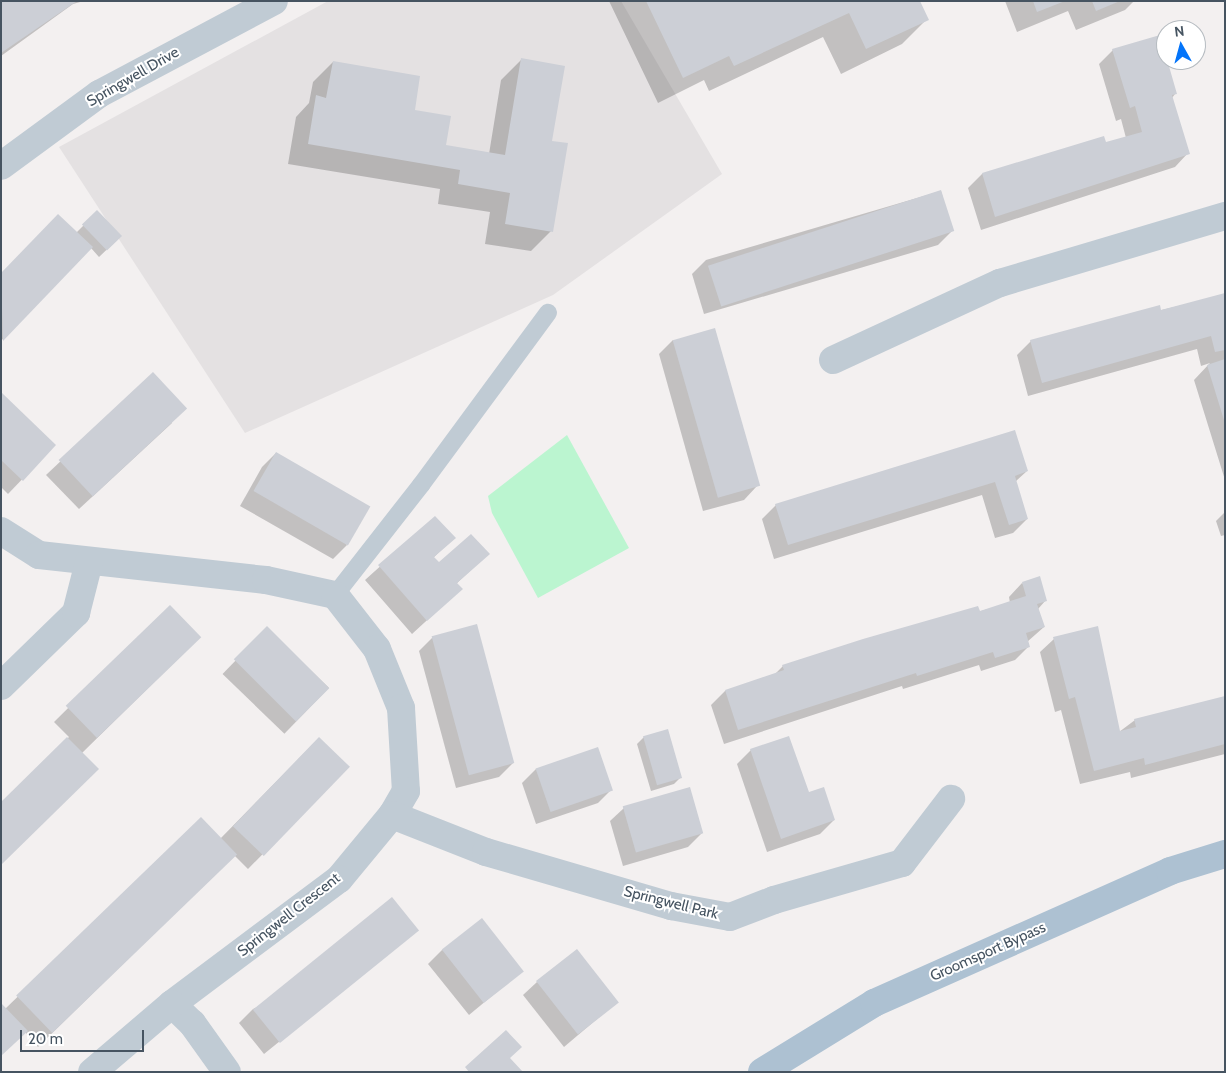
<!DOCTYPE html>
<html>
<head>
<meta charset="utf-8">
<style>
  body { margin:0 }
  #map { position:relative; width:1226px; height:1073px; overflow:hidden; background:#f3f0f0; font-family:Cabin,sans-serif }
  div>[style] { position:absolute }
  .education>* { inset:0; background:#e4e1e2 }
  .green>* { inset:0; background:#bbf5d0 }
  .shadow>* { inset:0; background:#0003; transform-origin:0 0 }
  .building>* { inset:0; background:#cccfd6; transform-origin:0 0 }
  .lane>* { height:18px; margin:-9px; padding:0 9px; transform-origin:9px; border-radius:9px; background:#c0cbd4 }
  .street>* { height:28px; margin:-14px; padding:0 14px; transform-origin:14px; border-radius:14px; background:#c0cbd4 }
  .primary>* { height:28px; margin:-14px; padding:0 14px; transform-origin:14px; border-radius:14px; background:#adc1d2 }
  span { translate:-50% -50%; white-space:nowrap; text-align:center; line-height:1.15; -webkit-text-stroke:4px #fff; paint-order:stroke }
  .street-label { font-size:15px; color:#465461 }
  .frame { position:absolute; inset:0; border:2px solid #465461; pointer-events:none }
  .north { position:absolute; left:1156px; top:20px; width:50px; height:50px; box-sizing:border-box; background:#fff; border:1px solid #b5bbc0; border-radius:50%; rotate:353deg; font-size:14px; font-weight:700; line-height:20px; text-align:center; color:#465461 }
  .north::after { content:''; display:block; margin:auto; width:18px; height:22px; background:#0374fa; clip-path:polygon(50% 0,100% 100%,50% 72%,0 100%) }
  .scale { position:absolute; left:20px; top:1030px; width:124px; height:22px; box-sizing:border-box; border:2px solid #465461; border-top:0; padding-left:6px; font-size:15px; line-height:18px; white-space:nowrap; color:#465461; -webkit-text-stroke:4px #fff; paint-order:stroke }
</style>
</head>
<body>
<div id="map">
  <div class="education">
    <i style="clip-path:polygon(328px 1px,621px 1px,722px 174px,553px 295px,245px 433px,59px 147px)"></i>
  </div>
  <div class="green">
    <i style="clip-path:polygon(567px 435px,629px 548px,538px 598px,492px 513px,488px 496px)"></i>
  </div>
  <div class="shadow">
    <i style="clip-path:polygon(1px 1px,84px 1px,73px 4px,1px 56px)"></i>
    <i style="clip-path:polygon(609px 1px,918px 1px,927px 19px,902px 44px,841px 74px,823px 37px,709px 91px,704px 80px,658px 103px)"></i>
    <i style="clip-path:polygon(1005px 1px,1134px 1px,1125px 10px,1076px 30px,1068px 11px,1017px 32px)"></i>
    <i style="clip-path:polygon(1113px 50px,1175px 94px,1172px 98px,1188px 153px,1175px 167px,981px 230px,968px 188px,982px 174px,1126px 138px,1121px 119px,1116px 121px,1099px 64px)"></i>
    <i style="clip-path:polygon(521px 60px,551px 142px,551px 231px,531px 251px,485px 244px,490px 212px,438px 204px,440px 189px,288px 164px,296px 117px,309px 103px,313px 82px,333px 62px,413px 111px,444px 146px,489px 154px,501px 80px)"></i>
    <i style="clip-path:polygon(941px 191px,952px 231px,938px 245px,704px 314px,692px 274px,706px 260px)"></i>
    <i style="clip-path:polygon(97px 212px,121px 236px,99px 257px,91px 248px,1px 341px,1px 274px,76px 233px)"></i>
    <i style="clip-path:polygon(1225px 295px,1225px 480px,1194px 380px,1210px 363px,1201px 366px,1197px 349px,1028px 396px,1017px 355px,1031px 341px)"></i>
    <i style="clip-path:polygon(673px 340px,757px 486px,744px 500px,703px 511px,659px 354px)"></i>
    <i style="clip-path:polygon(153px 374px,172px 423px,79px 509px,46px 475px)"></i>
    <i style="clip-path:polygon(1px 395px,55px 445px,8px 494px,1px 487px)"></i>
    <i style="clip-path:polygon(276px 453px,347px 545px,333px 559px,240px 506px,262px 467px)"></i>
    <i style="clip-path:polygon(1027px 471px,1015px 482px,1027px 519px,1013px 533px,995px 538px,982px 495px,774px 559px,762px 519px,776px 505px)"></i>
    <i style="clip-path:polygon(1225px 512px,1225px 535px,1221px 536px,1216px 521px)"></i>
    <i style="clip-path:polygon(435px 517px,454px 538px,433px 558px,439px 564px,488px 554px,456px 584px,461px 589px,412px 634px,365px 580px)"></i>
    <i style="clip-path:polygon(1022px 583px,1046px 600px,1038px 609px,1044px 627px,1027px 642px,1029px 646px,1015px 660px,981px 671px,979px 665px,903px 689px,902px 686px,724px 744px,711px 705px,725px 691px,774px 675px,783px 666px,1010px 603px,1009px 597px)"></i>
    <i style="clip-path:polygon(170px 607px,200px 637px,82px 753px,1px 804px,69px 737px,54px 722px)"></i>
    <i style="left:267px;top:628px;width:86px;height:64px;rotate:44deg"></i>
    <i style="clip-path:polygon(433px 637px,513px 763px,499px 777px,456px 788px,419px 651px)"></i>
    <i style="clip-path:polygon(1054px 639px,1119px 732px,1135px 720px,1225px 698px,1225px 754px,1131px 778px,1130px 772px,1080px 784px,1061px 710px,1055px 712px,1040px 652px)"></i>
    <i style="clip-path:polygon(644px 737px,681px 777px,674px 784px,651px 791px,637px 744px)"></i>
    <i style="clip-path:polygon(319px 738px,348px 767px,248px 869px,234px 855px,38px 1047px,5px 1009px,201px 819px,220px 839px)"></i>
    <i style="clip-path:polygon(751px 750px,834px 820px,820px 834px,767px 852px,737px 764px)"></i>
    <i style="clip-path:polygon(536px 769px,612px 789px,598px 803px,536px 824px,522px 783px)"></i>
    <i style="clip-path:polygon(624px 808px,702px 833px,688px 847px,623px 866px,610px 821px)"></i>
    <i style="clip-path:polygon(417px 930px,264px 1054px,239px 1023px,253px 1009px)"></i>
    <i style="clip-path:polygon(442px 950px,522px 971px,469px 1015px,428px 964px)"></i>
    <i style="clip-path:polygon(537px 982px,617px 1002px,564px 1047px,523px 995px)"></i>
  </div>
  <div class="building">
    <i style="clip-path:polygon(1px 1px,77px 1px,1px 53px)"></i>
    <i style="clip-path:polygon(646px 1px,920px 1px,929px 20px,866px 49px,849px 13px,734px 66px,729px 56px,683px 78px)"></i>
    <i style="clip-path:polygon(1033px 1px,1065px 1px,1037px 12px)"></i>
    <i style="clip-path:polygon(1092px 1px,1120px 1px,1096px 11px)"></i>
    <i style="clip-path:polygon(1160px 35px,1177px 94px,1172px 95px,1190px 154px,995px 217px,982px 173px,1104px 136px,1106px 142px,1142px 132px,1135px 106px,1130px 108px,1112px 49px)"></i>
    <i style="clip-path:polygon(521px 58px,565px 66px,552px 141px,568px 143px,553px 232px,505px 224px,510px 193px,458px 184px,460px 170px,308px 144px,316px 95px,326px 98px,333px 61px,420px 76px,415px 110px,451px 116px,446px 145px,505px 155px)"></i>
    <i style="left:941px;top:190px;width:43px;height:245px;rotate:72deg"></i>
    <i style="left:97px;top:210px;width:36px;height:21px;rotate:46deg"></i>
    <i style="clip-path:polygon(58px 214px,93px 247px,3px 341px,1px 273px)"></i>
    <i style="clip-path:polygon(1225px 293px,1225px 350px,1215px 352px,1211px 336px,1042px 383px,1030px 340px,1160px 305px,1161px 310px)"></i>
    <i style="left:715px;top:328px;width:164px;height:44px;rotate:74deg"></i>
    <i style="clip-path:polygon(1225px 359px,1225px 420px,1224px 420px,1207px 365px)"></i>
    <i style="left:153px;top:372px;width:50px;height:129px;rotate:47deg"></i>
    <i style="clip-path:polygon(1px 392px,56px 445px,23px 481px,1px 460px)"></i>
    <i style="clip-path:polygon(1015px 430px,1028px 471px,1015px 476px,1028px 519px,1009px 525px,995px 482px,788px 545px,775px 504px)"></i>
    <i style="left:276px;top:452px;width:109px;height:45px;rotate:30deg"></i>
    <i style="clip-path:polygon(435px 516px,456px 538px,434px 557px,439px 562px,471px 534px,490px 554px,457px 583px,463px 589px,427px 621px,378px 565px)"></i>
    <i style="clip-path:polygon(1040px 576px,1047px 601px,1037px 604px,1045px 627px,1026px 633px,1030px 647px,995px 658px,993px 652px,917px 676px,916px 673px,738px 730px,725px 690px,784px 670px,782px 665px,863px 639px,978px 606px,980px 611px,1026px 596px,1022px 582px)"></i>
    <i style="left:170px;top:605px;width:45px;height:145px;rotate:46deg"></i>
    <i style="left:477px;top:624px;width:144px;height:47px;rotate:75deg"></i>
    <i style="left:267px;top:626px;width:88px;height:47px;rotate:45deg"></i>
    <i style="clip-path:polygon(1098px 626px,1120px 731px,1136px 727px,1134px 719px,1225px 696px,1225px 744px,1145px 765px,1144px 758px,1094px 771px,1075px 697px,1069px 699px,1053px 637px)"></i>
    <i style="left:668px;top:729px;width:51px;height:26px;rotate:74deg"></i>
    <i style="clip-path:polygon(789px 736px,809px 792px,824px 787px,835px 820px,781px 839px,750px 749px)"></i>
    <i style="clip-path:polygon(67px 737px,99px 769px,1px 865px,1px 802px)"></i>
    <i style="left:319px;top:737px;width:43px;height:124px;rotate:44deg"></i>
    <i style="left:598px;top:747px;width:46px;height:66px;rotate:71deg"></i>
    <i style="left:690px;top:787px;width:48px;height:70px;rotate:74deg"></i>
    <i style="left:201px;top:817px;width:52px;height:257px;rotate:46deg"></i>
    <i style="left:392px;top:897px;width:43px;height:179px;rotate:51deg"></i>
    <i style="left:482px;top:918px;width:68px;height:51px;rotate:52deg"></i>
    <i style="left:577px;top:949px;width:68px;height:52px;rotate:52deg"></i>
    <i style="clip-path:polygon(1px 1003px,28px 1031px,1px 1056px)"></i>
    <i style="clip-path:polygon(506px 1030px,522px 1047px,510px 1058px,523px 1072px,469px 1072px,465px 1067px)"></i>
  </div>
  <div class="lane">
    <i style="left:335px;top:595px;width:140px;rotate:-52deg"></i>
    <i style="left:421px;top:485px;width:214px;rotate:-53.6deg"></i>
  </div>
  <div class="street">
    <i style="left:1px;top:166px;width:122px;rotate:-36.3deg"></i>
    <i style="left:99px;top:94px;width:198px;rotate:-28deg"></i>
    <i style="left:833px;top:360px;width:184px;rotate:-24.8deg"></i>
    <i style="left:1000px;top:283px;width:235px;rotate:-16.6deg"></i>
    <i style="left:1px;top:531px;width:45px;rotate:32.3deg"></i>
    <i style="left:39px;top:555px;width:228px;rotate:6.3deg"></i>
    <i style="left:266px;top:580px;width:71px;rotate:12.3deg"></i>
    <i style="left:335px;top:595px;width:68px;rotate:52.1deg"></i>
    <i style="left:377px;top:649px;width:64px;rotate:67.9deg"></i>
    <i style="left:401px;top:708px;width:83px;rotate:86.6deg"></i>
    <i style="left:406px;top:791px;width:28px;rotate:120deg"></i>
    <i style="left:392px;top:815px;width:83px;rotate:129.6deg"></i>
    <i style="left:339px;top:879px;width:209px;rotate:143.2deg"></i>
    <i style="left:172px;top:1004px;width:105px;rotate:139.6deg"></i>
    <i style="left:1px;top:686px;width:105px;rotate:-44.2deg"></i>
    <i style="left:76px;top:613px;width:53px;rotate:-75.7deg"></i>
    <i style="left:392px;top:815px;width:101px;rotate:21.5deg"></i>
    <i style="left:486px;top:852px;width:193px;rotate:16.3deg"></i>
    <i style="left:671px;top:906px;width:60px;rotate:10.6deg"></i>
    <i style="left:730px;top:917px;width:47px;rotate:-21.1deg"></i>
    <i style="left:774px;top:900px;width:133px;rotate:-16.1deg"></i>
    <i style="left:902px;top:863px;width:81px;rotate:-52.6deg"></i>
    <i style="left:172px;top:1004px;width:28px;rotate:44deg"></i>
    <i style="left:192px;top:1023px;width:60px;rotate:54.5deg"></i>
  </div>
  <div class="primary">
    <i style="left:762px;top:1072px;width:132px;rotate:-31.6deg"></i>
    <i style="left:874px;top:1003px;width:324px;rotate:-24deg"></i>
    <i style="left:1170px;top:871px;width:58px;rotate:-17.2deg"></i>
  </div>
  <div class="street-label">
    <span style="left:133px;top:77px;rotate:-30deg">Springwell Drive</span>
    <span style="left:671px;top:903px;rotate:14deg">Springwell Park</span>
    <span style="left:289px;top:915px;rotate:-38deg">Springwell Crescent</span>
    <span style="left:988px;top:952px;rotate:-24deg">Groomsport Bypass</span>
  </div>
  <div class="frame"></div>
  <div class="north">N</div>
  <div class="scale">20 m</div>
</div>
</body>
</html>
